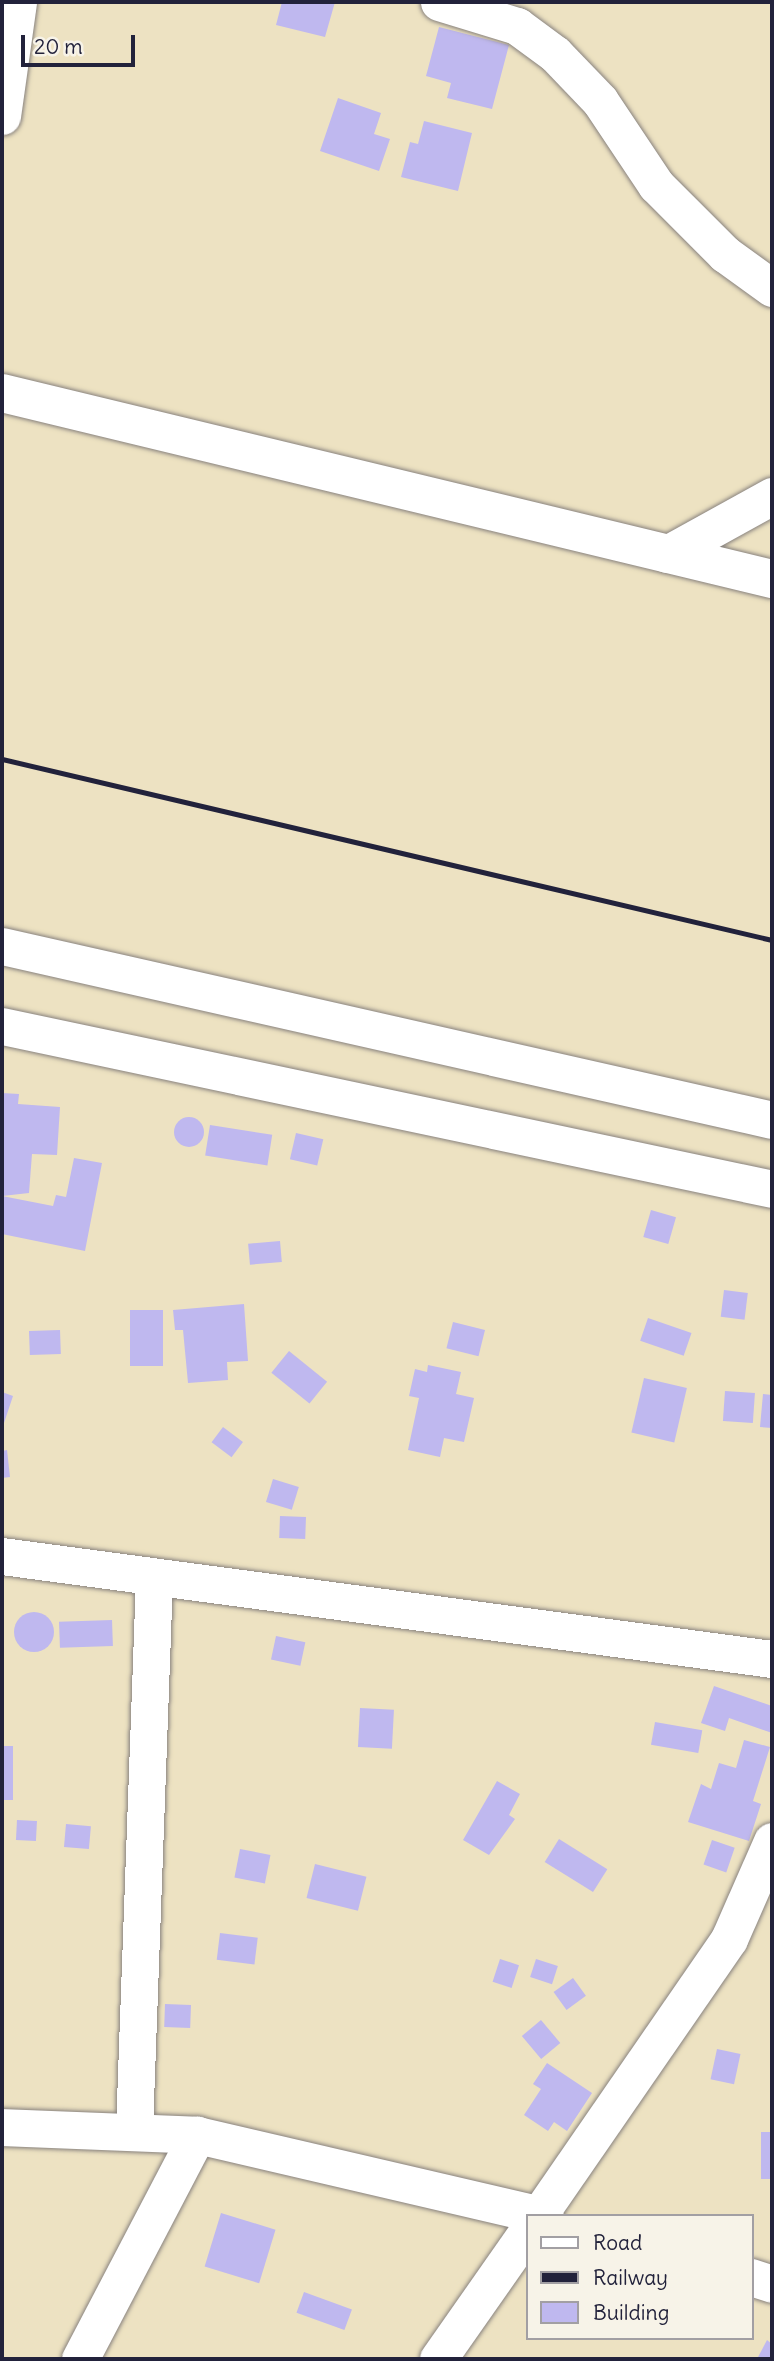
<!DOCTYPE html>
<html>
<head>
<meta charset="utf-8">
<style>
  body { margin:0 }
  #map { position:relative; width:774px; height:2361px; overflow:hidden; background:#ede2c2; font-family:Delius,sans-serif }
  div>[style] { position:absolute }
  .building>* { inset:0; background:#bfb8ef; transform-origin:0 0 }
  .round { border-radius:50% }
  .roads { filter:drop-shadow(0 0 2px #88827e) drop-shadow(0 0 2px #88827e) }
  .minor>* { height:37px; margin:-18.5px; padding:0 18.5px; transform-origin:18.5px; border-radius:18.5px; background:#fff }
  .tertiary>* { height:38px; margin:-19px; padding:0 19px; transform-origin:19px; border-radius:19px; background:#fff }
  .rail>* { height:5px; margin:-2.5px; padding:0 2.5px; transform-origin:2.5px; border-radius:2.5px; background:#22223b }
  span { translate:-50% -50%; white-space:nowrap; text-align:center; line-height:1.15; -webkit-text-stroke:7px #f7f3e8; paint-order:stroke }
  .frame { position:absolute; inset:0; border:4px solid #22223b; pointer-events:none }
  .legend { position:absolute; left:526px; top:2214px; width:228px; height:126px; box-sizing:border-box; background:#f7f3e8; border:2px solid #a29fa3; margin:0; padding:9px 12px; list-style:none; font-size:21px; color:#22223b }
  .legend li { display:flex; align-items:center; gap:14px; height:35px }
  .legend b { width:35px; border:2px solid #a29fa3 }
  .scale { position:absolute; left:21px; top:35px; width:114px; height:32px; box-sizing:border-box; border:4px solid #22223b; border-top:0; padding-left:9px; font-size:21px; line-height:24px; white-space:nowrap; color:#22223b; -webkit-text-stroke:5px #f7f3e8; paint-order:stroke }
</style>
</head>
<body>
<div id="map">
  <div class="building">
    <i style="clip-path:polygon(282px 2px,335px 2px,325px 37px,276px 25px)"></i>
    <i style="clip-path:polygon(439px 27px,509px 45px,492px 109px,447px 98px,451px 83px,426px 76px)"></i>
    <i style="clip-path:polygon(338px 98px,381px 113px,374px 134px,390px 139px,379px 171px,320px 151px)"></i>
    <i style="clip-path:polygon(424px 121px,472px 133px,458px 191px,401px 177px,410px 142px,418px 144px)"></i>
    <i style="clip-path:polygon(2px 1093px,19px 1094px,18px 1104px,60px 1107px,57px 1155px,32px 1154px,29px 1193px,2px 1196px,53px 1206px,56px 1195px,66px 1197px,74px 1158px,102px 1163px,85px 1251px,2px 1234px)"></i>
    <i class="round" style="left:174px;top:1117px;width:30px;height:30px"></i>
    <i style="left:210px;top:1125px;width:63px;height:31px;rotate:9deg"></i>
    <i style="left:296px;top:1133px;width:28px;height:27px;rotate:13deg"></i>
    <i style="left:651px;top:1210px;width:26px;height:28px;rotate:16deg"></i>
    <i style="left:280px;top:1241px;width:21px;height:32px;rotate:85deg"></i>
    <i style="left:724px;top:1290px;width:24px;height:27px;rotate:7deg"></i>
    <i style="clip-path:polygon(244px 1304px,248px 1361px,227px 1362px,228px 1380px,188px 1383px,183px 1330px,175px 1330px,173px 1310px)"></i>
    <i style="left:130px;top:1310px;width:33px;height:56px"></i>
    <i style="left:648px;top:1318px;width:46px;height:24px;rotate:19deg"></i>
    <i style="left:453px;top:1322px;width:33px;height:27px;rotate:14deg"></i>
    <i style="left:60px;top:1330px;width:24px;height:31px;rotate:88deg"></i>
    <i style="left:289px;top:1351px;width:49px;height:28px;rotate:39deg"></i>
    <i style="clip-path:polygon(428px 1365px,461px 1372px,456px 1394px,474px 1398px,464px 1442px,444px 1438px,440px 1457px,408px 1450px,419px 1398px,409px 1396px,415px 1369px,427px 1372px)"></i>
    <i style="left:644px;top:1378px;width:44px;height:56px;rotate:13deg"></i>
    <i style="left:725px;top:1391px;width:30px;height:30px;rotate:4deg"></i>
    <i style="clip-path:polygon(2px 1392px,13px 1396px,2px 1429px)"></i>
    <i style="clip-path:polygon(763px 1394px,772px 1395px,772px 1428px,760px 1427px)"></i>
    <i style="left:223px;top:1427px;width:25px;height:19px;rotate:37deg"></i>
    <i style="clip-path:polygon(7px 1450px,10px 1477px,2px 1478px,2px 1451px)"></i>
    <i style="left:273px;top:1479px;width:27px;height:24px;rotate:17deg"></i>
    <i style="left:280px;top:1516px;width:26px;height:22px;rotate:2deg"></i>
    <i class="round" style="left:14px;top:1612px;width:40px;height:40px"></i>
    <i style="left:112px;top:1620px;width:26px;height:53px;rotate:88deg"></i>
    <i style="left:276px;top:1636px;width:30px;height:24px;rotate:12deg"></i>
    <i style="clip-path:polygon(714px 1686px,772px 1706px,772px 1733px,729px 1718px,725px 1731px,701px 1723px)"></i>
    <i style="left:360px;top:1708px;width:34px;height:39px;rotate:3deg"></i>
    <i style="left:655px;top:1722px;width:48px;height:23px;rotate:10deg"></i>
    <i style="clip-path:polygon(744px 1740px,770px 1747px,753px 1801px,761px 1804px,749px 1841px,688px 1822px,701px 1784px,711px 1789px,719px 1763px,736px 1768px)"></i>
    <i style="left:2px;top:1746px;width:11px;height:54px"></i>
    <i style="clip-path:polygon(497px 1781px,520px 1794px,509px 1815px,515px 1819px,489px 1855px,463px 1840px)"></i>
    <i style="left:17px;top:1820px;width:20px;height:20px;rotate:3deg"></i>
    <i style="left:66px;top:1824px;width:25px;height:23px;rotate:5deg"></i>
    <i style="left:559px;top:1839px;width:57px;height:27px;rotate:32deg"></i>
    <i style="left:712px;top:1840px;width:24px;height:26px;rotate:19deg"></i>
    <i style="left:240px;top:1849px;width:31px;height:29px;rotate:11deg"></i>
    <i style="left:315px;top:1864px;width:53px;height:35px;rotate:14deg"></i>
    <i style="left:220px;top:1933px;width:38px;height:27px;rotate:7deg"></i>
    <i style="left:500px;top:1959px;width:20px;height:24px;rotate:18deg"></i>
    <i style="left:536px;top:1959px;width:23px;height:19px;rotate:18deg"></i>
    <i style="left:573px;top:1978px;width:22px;height:24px;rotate:54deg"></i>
    <i style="left:165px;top:2004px;width:26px;height:23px;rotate:2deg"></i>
    <i style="left:541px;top:2020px;width:30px;height:25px;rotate:50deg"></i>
    <i style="left:717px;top:2049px;width:24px;height:31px;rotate:12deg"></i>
    <i style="clip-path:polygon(547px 2063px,592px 2093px,567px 2131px,554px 2122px,548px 2131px,524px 2115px,541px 2089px,533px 2084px)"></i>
    <i style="left:761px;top:2132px;width:11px;height:47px"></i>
    <i style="left:221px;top:2213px;width:57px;height:56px;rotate:17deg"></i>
    <i style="left:304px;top:2292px;width:51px;height:22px;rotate:20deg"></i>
    <i style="clip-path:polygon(767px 2340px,772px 2344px,772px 2359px,757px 2359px)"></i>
  </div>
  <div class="roads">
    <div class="minor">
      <i style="left:439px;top:2px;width:82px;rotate:17.1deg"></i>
      <i style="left:517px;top:26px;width:47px;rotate:36.4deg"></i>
      <i style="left:555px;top:54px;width:65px;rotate:46.2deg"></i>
      <i style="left:600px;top:101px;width:101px;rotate:56.3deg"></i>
      <i style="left:656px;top:185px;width:98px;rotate:45deg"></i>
      <i style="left:725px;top:254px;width:58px;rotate:35.9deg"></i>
      <i style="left:2px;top:116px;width:115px;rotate:-82deg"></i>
      <i style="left:667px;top:554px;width:120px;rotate:-28.9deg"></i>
      <i style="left:2px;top:946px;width:789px;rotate:12.73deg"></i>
      <i style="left:2px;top:1026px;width:787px;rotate:11.95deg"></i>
      <i style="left:2px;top:1556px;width:777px;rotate:7.62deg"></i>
      <i style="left:2px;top:2127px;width:195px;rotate:2.3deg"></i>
      <i style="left:197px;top:2135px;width:357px;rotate:13.1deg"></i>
      <i style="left:134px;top:2129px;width:550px;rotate:-87.92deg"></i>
      <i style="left:538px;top:2216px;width:336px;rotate:-55.4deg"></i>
      <i style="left:729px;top:1939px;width:107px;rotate:-66.3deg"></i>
      <i style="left:751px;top:2277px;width:22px;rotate:18deg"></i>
      <i style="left:80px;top:2359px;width:253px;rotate:-62.4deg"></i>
      <i style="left:438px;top:2359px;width:155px;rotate:-55deg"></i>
    </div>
    <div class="tertiary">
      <i style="left:2px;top:393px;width:792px;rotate:13.58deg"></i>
    </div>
  </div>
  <div class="rail">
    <i style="left:2px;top:759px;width:791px;rotate:13.23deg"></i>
  </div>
  <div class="frame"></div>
  <ul class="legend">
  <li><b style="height:9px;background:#fff"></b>Road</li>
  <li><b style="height:9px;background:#22223b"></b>Railway</li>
  <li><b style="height:19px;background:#bfb8ef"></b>Building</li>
  </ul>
  <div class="scale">20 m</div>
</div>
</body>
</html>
